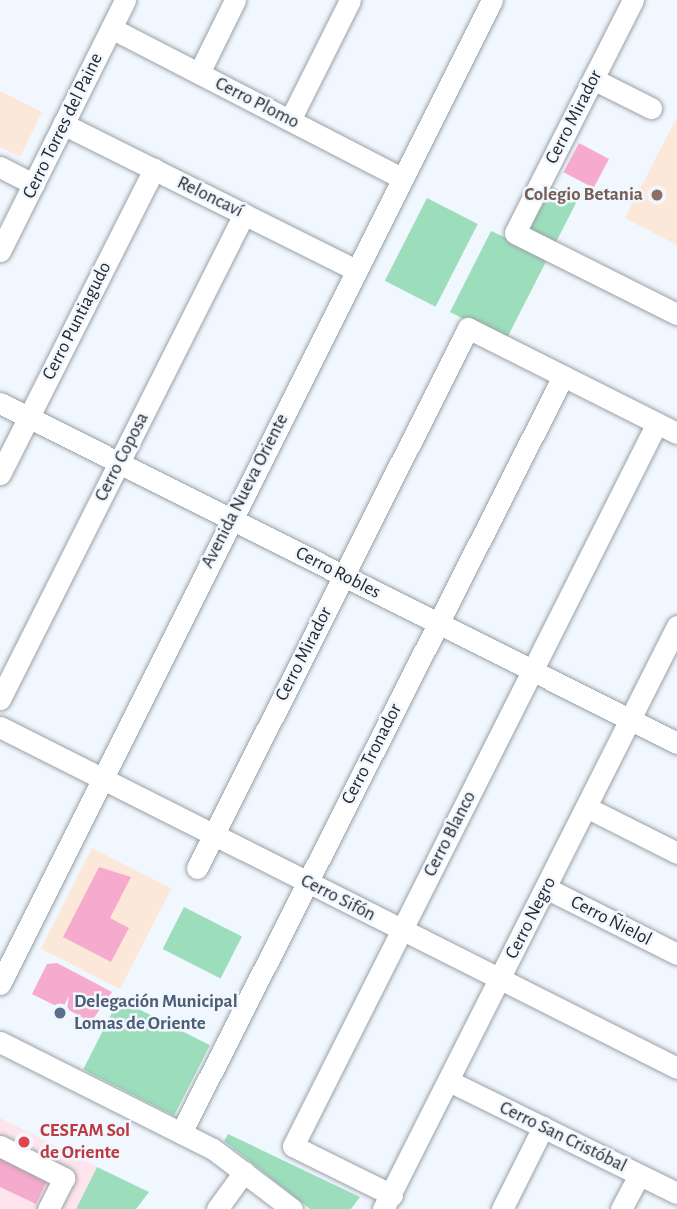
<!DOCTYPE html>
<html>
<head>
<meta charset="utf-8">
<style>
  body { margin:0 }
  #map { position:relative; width:677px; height:1209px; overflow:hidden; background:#f0f7fe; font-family:"Alegreya Sans",sans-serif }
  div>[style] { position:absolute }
  .education>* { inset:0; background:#fce8d8; transform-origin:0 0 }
  .medical>* { inset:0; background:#fee4ec }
  .green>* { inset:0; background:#9cdebc; transform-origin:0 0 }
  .building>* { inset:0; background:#f6aacd; transform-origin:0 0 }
  .roads { filter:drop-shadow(0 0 2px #9aa1a7) drop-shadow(0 0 2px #9aa1a7) }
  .minor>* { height:21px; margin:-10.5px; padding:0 10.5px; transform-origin:10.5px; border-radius:10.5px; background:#fff }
  .dots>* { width:19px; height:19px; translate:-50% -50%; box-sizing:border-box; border:4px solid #f0f7fe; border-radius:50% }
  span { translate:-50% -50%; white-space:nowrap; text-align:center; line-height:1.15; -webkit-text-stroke:5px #f0f7fe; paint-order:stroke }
  .street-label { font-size:19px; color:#25272a }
  .education-label { font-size:19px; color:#785e54; font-weight:700 }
  .right { translate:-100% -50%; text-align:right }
  .service-label { font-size:19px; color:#4e5e75; font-weight:700 }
  .left { translate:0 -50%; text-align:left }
  .health-label { font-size:19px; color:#be3a42; font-weight:700 }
</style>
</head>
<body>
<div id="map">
  <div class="education">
    <i style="clip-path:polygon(0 91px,42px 112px,20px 157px,0 147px)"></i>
    <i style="clip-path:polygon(677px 117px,677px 245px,625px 218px)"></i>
    <i style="left:92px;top:848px;width:89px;height:113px;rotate:27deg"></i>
  </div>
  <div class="medical">
    <i style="clip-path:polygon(0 1118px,97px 1167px,76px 1209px,0 1209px)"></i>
  </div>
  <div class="green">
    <i style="clip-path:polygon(547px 184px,578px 199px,506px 340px,450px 312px,491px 231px,517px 243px)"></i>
    <i style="left:427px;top:198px;width:57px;height:93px;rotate:27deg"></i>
    <i style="left:184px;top:907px;width:65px;height:47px;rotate:27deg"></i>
    <i style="left:119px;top:999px;width:102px;height:79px;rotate:27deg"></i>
    <i style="clip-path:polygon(228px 1134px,360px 1197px,351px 1209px,310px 1209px,224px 1141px)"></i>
    <i style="clip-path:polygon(97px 1167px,149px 1192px,136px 1209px,76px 1209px)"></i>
  </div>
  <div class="building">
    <i style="left:579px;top:143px;width:34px;height:33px;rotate:28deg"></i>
    <i style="clip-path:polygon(99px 867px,131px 877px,110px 918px,129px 928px,111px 962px,63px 937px)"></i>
    <i style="clip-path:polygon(57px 963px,112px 992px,91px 1022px,67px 1009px,69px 996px,62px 1009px,32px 994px,47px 964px)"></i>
    <i style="clip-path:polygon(0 1152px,49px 1176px,36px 1204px,0 1187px)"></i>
  </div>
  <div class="roads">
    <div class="minor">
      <i style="left:633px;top:0;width:261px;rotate:116.9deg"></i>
      <i style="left:515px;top:233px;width:181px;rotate:26.6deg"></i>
      <i style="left:111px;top:28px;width:327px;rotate:27.3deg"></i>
      <i style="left:199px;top:73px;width:81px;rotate:-63.7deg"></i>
      <i style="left:593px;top:79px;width:65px;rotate:26.6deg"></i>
      <i style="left:290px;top:120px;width:134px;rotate:-63.4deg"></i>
      <i style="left:63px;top:124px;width:327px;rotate:26.5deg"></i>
      <i style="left:0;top:167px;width:38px;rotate:27deg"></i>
      <i style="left:0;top:251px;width:280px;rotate:-63.5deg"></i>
      <i style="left:0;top:403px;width:758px;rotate:26.67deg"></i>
      <i style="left:0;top:474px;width:342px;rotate:-63.2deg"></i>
      <i style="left:0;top:699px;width:543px;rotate:-63.29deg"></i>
      <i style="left:0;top:727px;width:758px;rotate:26.73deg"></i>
      <i style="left:586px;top:807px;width:102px;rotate:26.8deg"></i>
      <i style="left:197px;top:868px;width:604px;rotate:-63.35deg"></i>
      <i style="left:468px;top:328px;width:234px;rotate:26.7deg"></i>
      <i style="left:546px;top:888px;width:147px;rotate:26.7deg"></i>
      <i style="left:0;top:984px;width:1100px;rotate:-63.43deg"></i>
      <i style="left:0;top:1042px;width:238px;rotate:26.7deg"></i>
      <i style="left:213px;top:1149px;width:99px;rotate:37.2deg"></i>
      <i style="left:449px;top:1081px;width:254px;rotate:26.2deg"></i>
      <i style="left:181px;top:1133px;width:848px;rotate:-63.22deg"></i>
      <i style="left:0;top:1146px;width:72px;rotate:26.6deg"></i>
      <i style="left:64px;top:1178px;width:35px;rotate:117deg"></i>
      <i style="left:392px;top:1195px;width:110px;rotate:-153.7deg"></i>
      <i style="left:293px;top:1146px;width:809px;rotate:-63.28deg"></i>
      <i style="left:217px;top:1209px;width:46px;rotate:-53.9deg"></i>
      <i style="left:383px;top:1209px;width:653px;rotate:-63.24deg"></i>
      <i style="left:502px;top:1209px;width:92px;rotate:-63.4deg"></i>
      <i style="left:621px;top:1209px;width:38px;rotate:-62deg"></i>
    </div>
  </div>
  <div class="dots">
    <i style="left:657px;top:195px;background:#8d6e63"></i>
    <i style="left:60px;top:1013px;background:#5c6f8a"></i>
    <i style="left:24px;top:1142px;background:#e0444e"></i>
  </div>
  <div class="street-label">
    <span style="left:257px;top:103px;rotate:27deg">Cerro Plomo</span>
    <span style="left:574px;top:117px;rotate:-63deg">Cerro Mirador</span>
    <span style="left:63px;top:126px;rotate:-64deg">Cerro Torres del Paine</span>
    <span style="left:210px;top:197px;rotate:26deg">Reloncaví</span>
    <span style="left:77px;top:321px;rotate:-63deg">Cerro Puntiagudo</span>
    <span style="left:122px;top:457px;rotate:-63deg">Cerro Coposa</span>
    <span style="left:245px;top:491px;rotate:-63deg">Avenida Nueva Oriente</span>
    <span style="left:338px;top:573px;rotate:27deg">Cerro Robles</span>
    <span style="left:304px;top:654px;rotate:-63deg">Cerro Mirador</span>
    <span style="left:372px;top:754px;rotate:-63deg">Cerro Tronador</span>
    <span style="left:450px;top:834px;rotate:-63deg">Cerro Blanco</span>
    <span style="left:338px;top:898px;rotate:27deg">Cerro Sifón</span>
    <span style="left:531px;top:918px;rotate:-63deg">Cerro Negro</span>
    <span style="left:611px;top:921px;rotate:27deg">Cerro Ñielol</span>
    <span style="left:563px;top:1137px;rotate:26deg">Cerro San Cristóbal</span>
  </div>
  <div class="education-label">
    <span class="right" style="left:643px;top:195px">Colegio Betania</span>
  </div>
  <div class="service-label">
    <span class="left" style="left:74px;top:1013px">Delegación Municipal<br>Lomas de Oriente</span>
  </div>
  <div class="health-label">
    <span class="left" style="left:40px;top:1142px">CESFAM Sol<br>de Oriente</span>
  </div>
</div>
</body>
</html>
